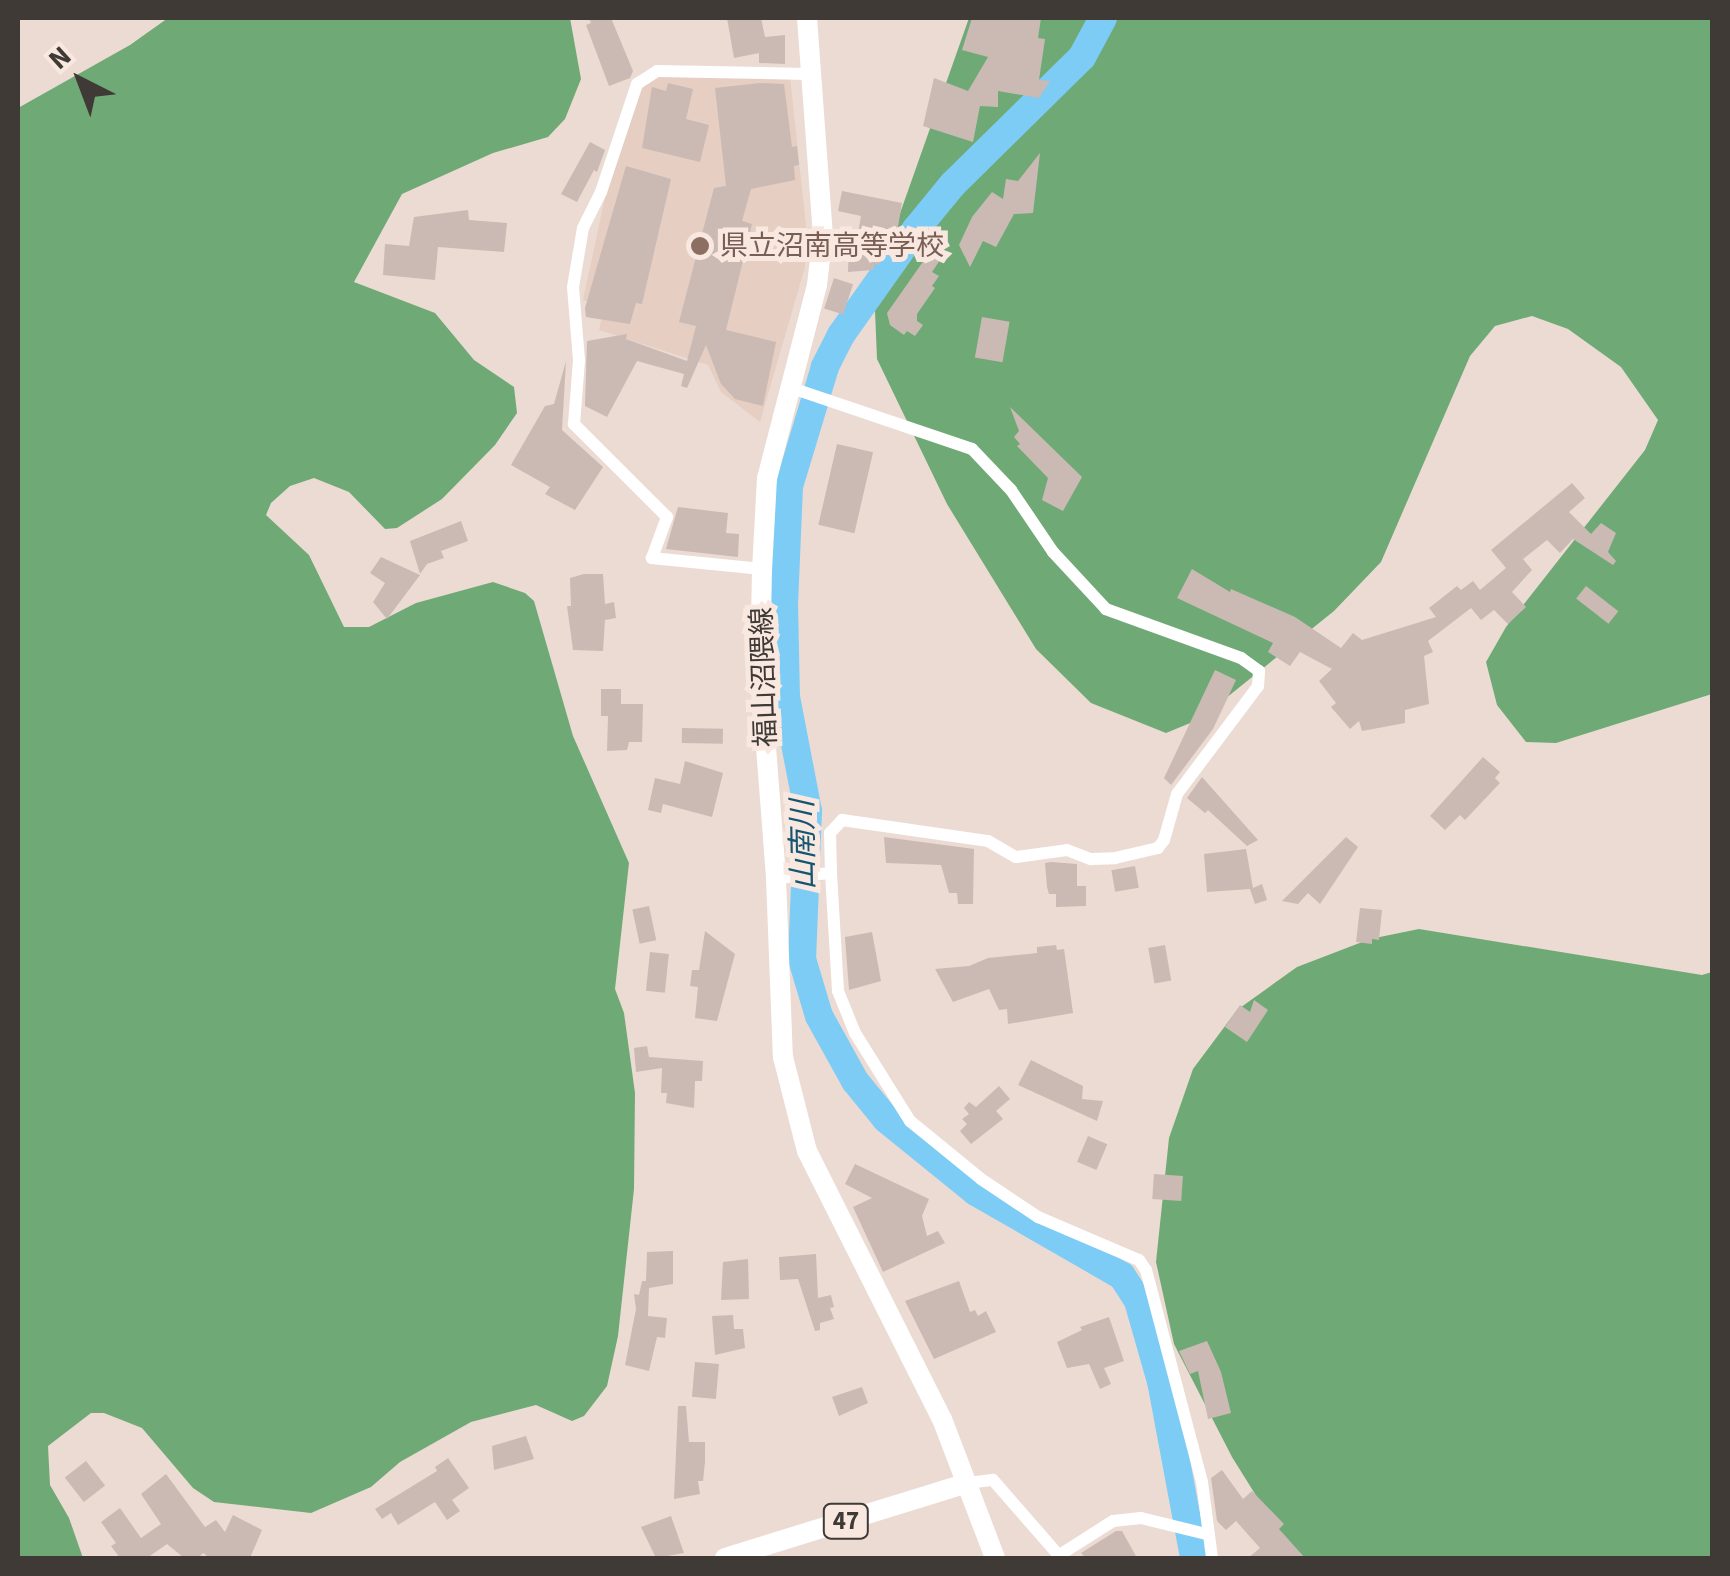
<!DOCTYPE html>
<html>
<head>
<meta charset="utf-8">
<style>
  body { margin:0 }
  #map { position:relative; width:1730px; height:1576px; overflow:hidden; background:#ebdbd3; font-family:"Source Sans 3","Noto Sans JP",sans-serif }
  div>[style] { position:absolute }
  .built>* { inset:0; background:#e6cec3 }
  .forest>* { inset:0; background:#6faa76 }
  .river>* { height:28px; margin:-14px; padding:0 14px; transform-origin:14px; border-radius:14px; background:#7cccf6 }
  .building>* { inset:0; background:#cabab3; transform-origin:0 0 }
  .minor>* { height:12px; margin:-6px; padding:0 6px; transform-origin:6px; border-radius:6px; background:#fff }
  .primary>* { height:20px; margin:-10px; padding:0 10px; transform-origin:10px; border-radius:10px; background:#fff }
  .dots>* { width:28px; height:28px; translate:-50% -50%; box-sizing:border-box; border:5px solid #f9e8e0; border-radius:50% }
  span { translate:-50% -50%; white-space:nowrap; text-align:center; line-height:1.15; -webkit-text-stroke:10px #f9e8e0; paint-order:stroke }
  .shield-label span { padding:2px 8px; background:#f9e8e0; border:2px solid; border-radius:8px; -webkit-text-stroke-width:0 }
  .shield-label { font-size:25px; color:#403a37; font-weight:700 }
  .education-label { font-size:28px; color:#785e54 }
  .left { translate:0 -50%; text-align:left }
  .street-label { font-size:28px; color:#403a37 }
  .water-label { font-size:30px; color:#165571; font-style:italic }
  .frame { position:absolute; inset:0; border:20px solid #403a37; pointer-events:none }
  .north { position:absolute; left:30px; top:30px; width:100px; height:100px; -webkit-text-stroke:8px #f9e8e0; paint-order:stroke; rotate:318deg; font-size:28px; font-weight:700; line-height:40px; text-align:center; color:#403a37 }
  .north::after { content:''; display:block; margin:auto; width:35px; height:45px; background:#403a37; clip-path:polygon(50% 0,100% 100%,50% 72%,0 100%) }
</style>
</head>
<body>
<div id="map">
  <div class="built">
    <i style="clip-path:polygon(653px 77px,790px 77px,806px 226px,805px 267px,760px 422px,721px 392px,708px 365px,599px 330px,604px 308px,583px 300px,605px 197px,643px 86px)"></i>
  </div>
  <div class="forest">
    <i style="clip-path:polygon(168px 18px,570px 18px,581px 79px,565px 119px,548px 137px,493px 153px,402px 194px,354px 282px,435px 313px,474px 360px,514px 387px,517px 413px,495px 445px,442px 499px,397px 528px,385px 529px,349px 492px,314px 478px,290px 486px,271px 503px,266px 515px,309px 555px,344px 627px,369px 627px,416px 603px,493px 582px,525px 593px,534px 601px,573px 736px,629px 863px,615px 989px,624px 1013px,635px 1093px,634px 1189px,618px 1336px,607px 1386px,584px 1416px,572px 1421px,536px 1405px,471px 1422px,400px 1462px,371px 1487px,311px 1513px,214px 1502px,193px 1488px,142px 1428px,104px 1413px,91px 1413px,48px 1446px,50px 1485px,69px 1518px,83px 1558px,18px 1558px,18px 108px,130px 45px)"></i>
    <i style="clip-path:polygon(969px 18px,1712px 18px,1712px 694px,1556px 743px,1526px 742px,1497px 705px,1486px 662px,1506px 627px,1645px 450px,1658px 420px,1621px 367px,1568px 329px,1532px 316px,1495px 326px,1470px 356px,1381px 562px,1334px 611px,1200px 719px,1166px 733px,1091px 703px,1036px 649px,947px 504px,877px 359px,874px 287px)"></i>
    <i style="clip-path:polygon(1419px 929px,1702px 975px,1712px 972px,1712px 1558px,1295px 1558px,1232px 1457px,1174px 1344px,1156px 1262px,1169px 1138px,1193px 1069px,1237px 1010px,1297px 967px,1370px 939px)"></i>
  </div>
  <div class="river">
    <i style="left:1103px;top:18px;width:44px;rotate:118.3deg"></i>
    <i style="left:1082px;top:57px;width:181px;rotate:135.4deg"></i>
    <i style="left:953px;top:184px;width:58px;rotate:129.4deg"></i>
    <i style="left:916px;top:229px;width:130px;rotate:125.3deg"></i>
    <i style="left:841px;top:335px;width:36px;rotate:117deg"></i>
    <i style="left:825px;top:367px;width:124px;rotate:106.8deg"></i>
    <i style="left:789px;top:486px;width:117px;rotate:92.4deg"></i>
    <i style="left:784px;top:603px;width:94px;rotate:88.8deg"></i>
    <i style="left:786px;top:697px;width:116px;rotate:79.1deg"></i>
    <i style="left:808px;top:811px;width:148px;rotate:92.3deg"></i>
    <i style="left:802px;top:959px;width:59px;rotate:73.4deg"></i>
    <i style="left:819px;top:1016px;width:74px;rotate:61deg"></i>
    <i style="left:855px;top:1081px;width:49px;rotate:50.8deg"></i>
    <i style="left:886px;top:1119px;width:116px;rotate:39deg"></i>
    <i style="left:976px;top:1192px;width:168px;rotate:29.9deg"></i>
    <i style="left:1122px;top:1276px;width:30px;rotate:57deg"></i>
    <i style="left:1138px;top:1301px;width:83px;rotate:74deg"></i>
    <i style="left:1161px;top:1381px;width:180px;rotate:79.4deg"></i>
  </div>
  <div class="building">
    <i style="clip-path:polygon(589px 18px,611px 18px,633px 71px,630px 78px,609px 86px,586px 25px,591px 23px)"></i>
    <i style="clip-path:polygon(727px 18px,761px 18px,765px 37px,785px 35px,785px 64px,759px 63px,759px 53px,734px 58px)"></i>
    <i style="clip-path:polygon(972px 18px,1041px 18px,1038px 38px,1045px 39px,1039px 80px,1050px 81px,1039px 98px,998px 91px,998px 107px,980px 106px,973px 142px,923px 126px,934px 78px,968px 91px,988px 57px,962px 50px)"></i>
    <i style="clip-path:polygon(668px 83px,693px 89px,686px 119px,709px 125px,700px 162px,642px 148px,652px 87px,666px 91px)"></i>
    <i style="clip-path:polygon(760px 83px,784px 84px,792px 147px,797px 146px,799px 165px,794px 166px,795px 180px,751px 189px,742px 221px,752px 224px,726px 330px,776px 342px,763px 406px,735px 399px,721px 384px,706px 345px,687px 388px,681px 386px,684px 374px,637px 361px,607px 417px,585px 406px,587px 341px,627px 334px,626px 339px,687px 361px,696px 326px,679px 322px,714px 188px,726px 186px,715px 88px)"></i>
    <i style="clip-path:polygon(590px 142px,605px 150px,597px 172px,594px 170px,577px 202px,561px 194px)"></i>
    <i style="clip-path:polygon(1040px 153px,1033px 213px,1014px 214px,996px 247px,983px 241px,970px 267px,959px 245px,972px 217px,992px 192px,1003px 199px,1006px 179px,1018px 181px)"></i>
    <i style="clip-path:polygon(626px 166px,671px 179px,642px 304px,636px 303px,630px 324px,586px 317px,585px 308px)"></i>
    <i style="clip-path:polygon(842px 191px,902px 203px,895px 245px,890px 251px,880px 250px,880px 265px,874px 264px,873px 270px,848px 272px,849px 239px,857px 239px,861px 216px,838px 211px)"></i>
    <i style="clip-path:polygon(468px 210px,469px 220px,507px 223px,504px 252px,438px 247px,435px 280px,383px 275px,385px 244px,409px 246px,414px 217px)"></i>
    <i style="clip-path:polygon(934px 246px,940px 260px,932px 272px,939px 276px,932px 286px,935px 288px,917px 314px,917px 321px,923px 325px,915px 336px,907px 331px,904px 335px,890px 325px,887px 313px)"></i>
    <i style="left:834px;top:278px;width:20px;height:32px;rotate:18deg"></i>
    <i style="left:982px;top:317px;width:28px;height:41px;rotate:10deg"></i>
    <i style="clip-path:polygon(566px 361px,562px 430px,603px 467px,575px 510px,545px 494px,550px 487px,511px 465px,545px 406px,554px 404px)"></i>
    <i style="clip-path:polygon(1010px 407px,1082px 477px,1063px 511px,1042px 500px,1048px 478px,1017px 446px,1020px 444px,1014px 437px,1019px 431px)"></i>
    <i style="left:837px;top:444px;width:37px;height:83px;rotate:13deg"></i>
    <i style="clip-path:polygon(1572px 483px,1585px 498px,1569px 512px,1591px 534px,1601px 523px,1616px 533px,1608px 552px,1616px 561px,1613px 565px,1573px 539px,1560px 553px,1547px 540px,1523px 559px,1532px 570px,1512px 592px,1526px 607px,1508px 624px,1494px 610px,1481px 620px,1471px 608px,1428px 641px,1433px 652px,1424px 656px,1429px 704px,1405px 710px,1405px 723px,1362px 731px,1359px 721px,1350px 729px,1331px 707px,1336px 703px,1319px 681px,1332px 669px,1300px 652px,1290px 666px,1268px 652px,1273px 643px,1177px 598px,1192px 569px,1230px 592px,1231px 589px,1295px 617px,1341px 648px,1353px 633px,1362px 640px,1436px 617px,1429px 608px,1457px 586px,1461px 590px,1473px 581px,1480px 590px,1506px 568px,1491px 550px)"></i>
    <i style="clip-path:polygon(678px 507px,728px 513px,726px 533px,739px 534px,738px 557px,666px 549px)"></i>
    <i style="clip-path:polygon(461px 521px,468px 541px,441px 551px,444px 558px,427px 564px,420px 574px,410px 541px)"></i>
    <i style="clip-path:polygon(381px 557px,420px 575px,387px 619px,373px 602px,385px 583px,370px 573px)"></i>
    <i style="clip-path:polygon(584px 574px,603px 574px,605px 604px,614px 602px,616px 618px,605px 620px,603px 651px,573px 650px,567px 606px,571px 606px,570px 578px)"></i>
    <i style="left:1586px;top:586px;width:41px;height:16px;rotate:38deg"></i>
    <i style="clip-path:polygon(1215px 670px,1236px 680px,1213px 729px,1171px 785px,1164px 778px)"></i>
    <i style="clip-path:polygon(601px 689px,621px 689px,621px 704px,643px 704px,642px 742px,629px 742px,627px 750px,607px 751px,608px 716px,601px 716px)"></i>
    <i style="left:682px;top:728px;width:41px;height:15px;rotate:1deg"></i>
    <i style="clip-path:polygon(1483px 757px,1500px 772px,1495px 778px,1500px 783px,1465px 820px,1460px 815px,1445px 830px,1430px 816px)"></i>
    <i style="clip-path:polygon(685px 761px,723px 773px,712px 817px,663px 804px,661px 813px,648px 810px,655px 778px,680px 784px)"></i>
    <i style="clip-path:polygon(1202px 777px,1258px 840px,1247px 846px,1208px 810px,1205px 813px,1187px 798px)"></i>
    <i style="clip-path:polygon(884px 837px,974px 849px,973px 904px,958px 904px,957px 893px,949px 893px,941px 865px,886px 863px)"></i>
    <i style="clip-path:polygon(1346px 837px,1358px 847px,1320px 904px,1308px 893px,1298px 904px,1282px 901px)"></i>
    <i style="clip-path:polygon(1246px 849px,1253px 888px,1262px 884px,1267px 900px,1255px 904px,1250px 889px,1207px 892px,1204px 854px)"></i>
    <i style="clip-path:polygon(1051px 862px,1077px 864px,1077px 886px,1086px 886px,1086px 906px,1056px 907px,1056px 894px,1049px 894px,1047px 887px,1045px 863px)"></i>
    <i style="left:1135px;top:866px;width:22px;height:24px;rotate:80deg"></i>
    <i style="left:649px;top:906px;width:35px;height:17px;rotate:78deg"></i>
    <i style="clip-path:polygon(1360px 908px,1382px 910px,1379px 940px,1372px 939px,1372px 944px,1356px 942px)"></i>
    <i style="clip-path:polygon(705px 931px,735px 954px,717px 1021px,695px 1018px,698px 987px,690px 986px,692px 970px,699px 970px)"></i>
    <i style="clip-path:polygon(872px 932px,881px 981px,849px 990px,845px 937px)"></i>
    <i style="clip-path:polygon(1056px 945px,1057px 950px,1064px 949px,1073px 1013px,1008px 1024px,1007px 1009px,999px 1010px,989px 989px,953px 1002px,935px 969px,969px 966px,988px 958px,1037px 953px,1037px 947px)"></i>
    <i style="left:1165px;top:945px;width:36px;height:17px;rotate:80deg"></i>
    <i style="left:650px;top:952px;width:19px;height:39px;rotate:6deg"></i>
    <i style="clip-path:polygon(1254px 1000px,1268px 1010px,1247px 1042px,1225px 1027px,1240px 1005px,1250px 1012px)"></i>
    <i style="clip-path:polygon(647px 1046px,649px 1057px,703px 1061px,702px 1081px,695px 1081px,694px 1108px,666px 1103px,667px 1093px,661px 1093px,662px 1068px,636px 1072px,634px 1048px)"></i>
    <i style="clip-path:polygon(1031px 1060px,1083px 1086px,1082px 1099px,1103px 1101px,1097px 1121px,1018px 1085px)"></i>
    <i style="clip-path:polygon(999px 1086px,1010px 1099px,996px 1111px,1003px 1119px,971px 1144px,960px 1131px,967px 1124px,962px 1119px,969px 1114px,964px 1108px,969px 1102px,976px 1107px)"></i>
    <i style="left:1088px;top:1136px;width:21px;height:28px;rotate:23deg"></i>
    <i style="clip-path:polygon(855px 1164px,929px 1199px,922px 1216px,927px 1236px,938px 1231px,945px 1243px,883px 1272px,853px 1207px,872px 1198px,845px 1184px)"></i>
    <i style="left:1154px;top:1174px;width:29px;height:25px;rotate:4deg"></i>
    <i style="clip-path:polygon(673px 1251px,673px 1284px,649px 1288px,648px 1316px,667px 1318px,665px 1338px,657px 1337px,649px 1371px,625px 1365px,636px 1309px,634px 1294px,639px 1295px,642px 1281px,646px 1281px,647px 1252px)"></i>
    <i style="clip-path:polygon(816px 1254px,818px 1298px,831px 1295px,834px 1307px,830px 1308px,834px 1319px,820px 1323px,820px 1330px,815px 1331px,798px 1279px,780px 1280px,779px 1257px)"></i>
    <i style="clip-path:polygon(748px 1259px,749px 1299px,721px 1300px,723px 1262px)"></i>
    <i style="clip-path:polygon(959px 1281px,970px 1312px,975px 1310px,978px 1316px,986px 1311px,996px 1332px,934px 1359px,905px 1301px)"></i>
    <i style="clip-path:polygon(733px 1315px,734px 1329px,743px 1329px,745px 1348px,715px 1355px,712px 1316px)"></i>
    <i style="clip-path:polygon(1109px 1317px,1124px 1361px,1104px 1368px,1111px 1384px,1100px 1389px,1089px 1364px,1067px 1368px,1057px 1342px,1082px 1330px,1080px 1327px)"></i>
    <i style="clip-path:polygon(1207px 1341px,1221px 1372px,1231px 1413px,1208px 1419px,1198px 1371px,1190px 1374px,1179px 1351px)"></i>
    <i style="left:695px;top:1362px;width:24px;height:35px;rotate:5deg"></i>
    <i style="clip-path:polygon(862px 1387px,868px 1403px,839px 1416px,832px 1397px)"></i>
    <i style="clip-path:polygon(678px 1406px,686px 1406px,689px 1442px,705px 1442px,705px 1462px,703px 1481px,698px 1481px,700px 1494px,674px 1499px)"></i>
    <i style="clip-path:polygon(526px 1436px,534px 1459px,494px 1470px,492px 1446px)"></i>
    <i style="clip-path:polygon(448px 1458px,469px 1488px,452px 1500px,460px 1511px,447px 1520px,435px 1502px,398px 1525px,391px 1513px,382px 1519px,375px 1509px,437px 1471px,435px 1467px)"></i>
    <i style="left:86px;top:1461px;width:31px;height:27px;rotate:52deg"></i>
    <i style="clip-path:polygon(1222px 1470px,1243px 1499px,1252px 1491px,1284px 1524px,1279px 1529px,1305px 1558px,1248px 1558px,1260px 1548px,1236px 1521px,1226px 1530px,1217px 1521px,1211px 1478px)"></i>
    <i style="clip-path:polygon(166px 1474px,205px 1527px,216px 1520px,225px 1532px,233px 1515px,262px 1530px,250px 1558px,210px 1558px,203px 1553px,198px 1558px,184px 1558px,167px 1544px,147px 1558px,120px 1558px,111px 1546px,116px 1543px,101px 1522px,120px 1508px,141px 1538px,161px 1524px,141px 1494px)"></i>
    <i style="clip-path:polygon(671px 1516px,684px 1553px,656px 1558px,641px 1527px)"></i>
    <i style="clip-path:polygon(1116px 1531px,1122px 1531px,1137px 1558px,1086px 1558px,1081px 1553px)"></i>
  </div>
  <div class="minor">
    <i style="left:762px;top:569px;width:111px;rotate:-174.3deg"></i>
    <i style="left:652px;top:558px;width:44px;rotate:-69.9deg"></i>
    <i style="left:667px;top:517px;width:132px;rotate:-135deg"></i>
    <i style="left:574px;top:424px;width:64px;rotate:-85.5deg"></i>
    <i style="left:579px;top:360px;width:73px;rotate:-94.7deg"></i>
    <i style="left:573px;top:287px;width:60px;rotate:-80.4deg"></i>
    <i style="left:583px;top:228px;width:40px;rotate:-63.4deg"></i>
    <i style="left:601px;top:192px;width:114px;rotate:-71.6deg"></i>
    <i style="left:637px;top:84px;width:24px;rotate:-33deg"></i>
    <i style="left:657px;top:71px;width:151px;rotate:1.1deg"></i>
    <i style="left:831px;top:873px;width:118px;rotate:86.6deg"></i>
    <i style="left:838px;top:991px;width:45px;rotate:68deg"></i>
    <i style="left:855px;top:1033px;width:104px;rotate:58deg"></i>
    <i style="left:910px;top:1121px;width:92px;rotate:39.2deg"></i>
    <i style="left:981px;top:1179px;width:69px;rotate:33.7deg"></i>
    <i style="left:1038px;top:1217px;width:110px;rotate:23.1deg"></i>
    <i style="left:1139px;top:1260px;width:12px;rotate:55deg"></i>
    <i style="left:1146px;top:1270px;width:219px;rotate:75.2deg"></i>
    <i style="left:1202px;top:1482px;width:77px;rotate:82.5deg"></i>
    <i style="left:776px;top:878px;width:55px;rotate:-5.2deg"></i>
    <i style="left:831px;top:873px;width:40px;rotate:-91.4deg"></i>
    <i style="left:830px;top:833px;width:18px;rotate:-47deg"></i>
    <i style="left:842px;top:820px;width:148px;rotate:8.2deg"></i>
    <i style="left:988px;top:841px;width:32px;rotate:30deg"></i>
    <i style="left:1016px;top:857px;width:51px;rotate:-7.8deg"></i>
    <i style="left:1067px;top:850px;width:26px;rotate:21deg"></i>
    <i style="left:1091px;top:859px;width:24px;rotate:-2deg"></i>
    <i style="left:1115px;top:858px;width:44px;rotate:-13.1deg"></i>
    <i style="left:1158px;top:848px;width:10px;rotate:-53deg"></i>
    <i style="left:1164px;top:840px;width:48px;rotate:-74.2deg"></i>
    <i style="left:1177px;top:794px;width:135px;rotate:-53.1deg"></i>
    <i style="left:1258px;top:686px;width:15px;rotate:-86deg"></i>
    <i style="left:1259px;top:671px;width:22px;rotate:-144deg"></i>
    <i style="left:1241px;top:658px;width:144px;rotate:-160.1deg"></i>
    <i style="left:1106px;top:609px;width:78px;rotate:-132.9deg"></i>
    <i style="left:1053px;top:552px;width:75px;rotate:-124.1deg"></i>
    <i style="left:1011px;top:490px;width:57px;rotate:-133.6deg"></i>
    <i style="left:972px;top:449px;width:193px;rotate:-161.3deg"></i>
    <i style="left:967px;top:1483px;width:26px;rotate:-7deg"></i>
    <i style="left:993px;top:1480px;width:103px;rotate:48.9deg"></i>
    <i style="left:1058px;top:1556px;width:65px;rotate:-32.5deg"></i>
    <i style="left:1113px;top:1521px;width:28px;rotate:-6deg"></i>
    <i style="left:1141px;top:1518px;width:67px;rotate:13.8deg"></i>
  </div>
  <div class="primary">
    <i style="left:807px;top:18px;width:217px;rotate:85.8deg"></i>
    <i style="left:823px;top:234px;width:51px;rotate:96.7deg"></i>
    <i style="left:817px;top:285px;width:199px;rotate:104.5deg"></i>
    <i style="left:767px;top:478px;width:91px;rotate:93.1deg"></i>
    <i style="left:762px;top:569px;width:100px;rotate:91.1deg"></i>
    <i style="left:760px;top:669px;width:210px;rotate:85.6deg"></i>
    <i style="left:776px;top:878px;width:179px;rotate:87.8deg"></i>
    <i style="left:783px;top:1057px;width:97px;rotate:75.7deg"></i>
    <i style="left:807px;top:1151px;width:300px;rotate:63.3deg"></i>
    <i style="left:942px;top:1419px;width:149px;rotate:69.1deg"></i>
    <i style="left:725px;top:1558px;width:253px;rotate:-17.2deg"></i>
  </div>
  <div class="dots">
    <i style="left:700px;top:246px;background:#8d6e63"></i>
  </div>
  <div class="shield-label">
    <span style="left:846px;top:1521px">47</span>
  </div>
  <div class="education-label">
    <span class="left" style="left:720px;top:246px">県立沼南高等学校</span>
  </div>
  <div class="street-label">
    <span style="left:764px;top:677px;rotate:-92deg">福山沼隈線</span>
  </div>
  <div class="water-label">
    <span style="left:804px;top:845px;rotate:-91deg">山南川</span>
  </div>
  <div class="frame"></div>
  <div class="north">N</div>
</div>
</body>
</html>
